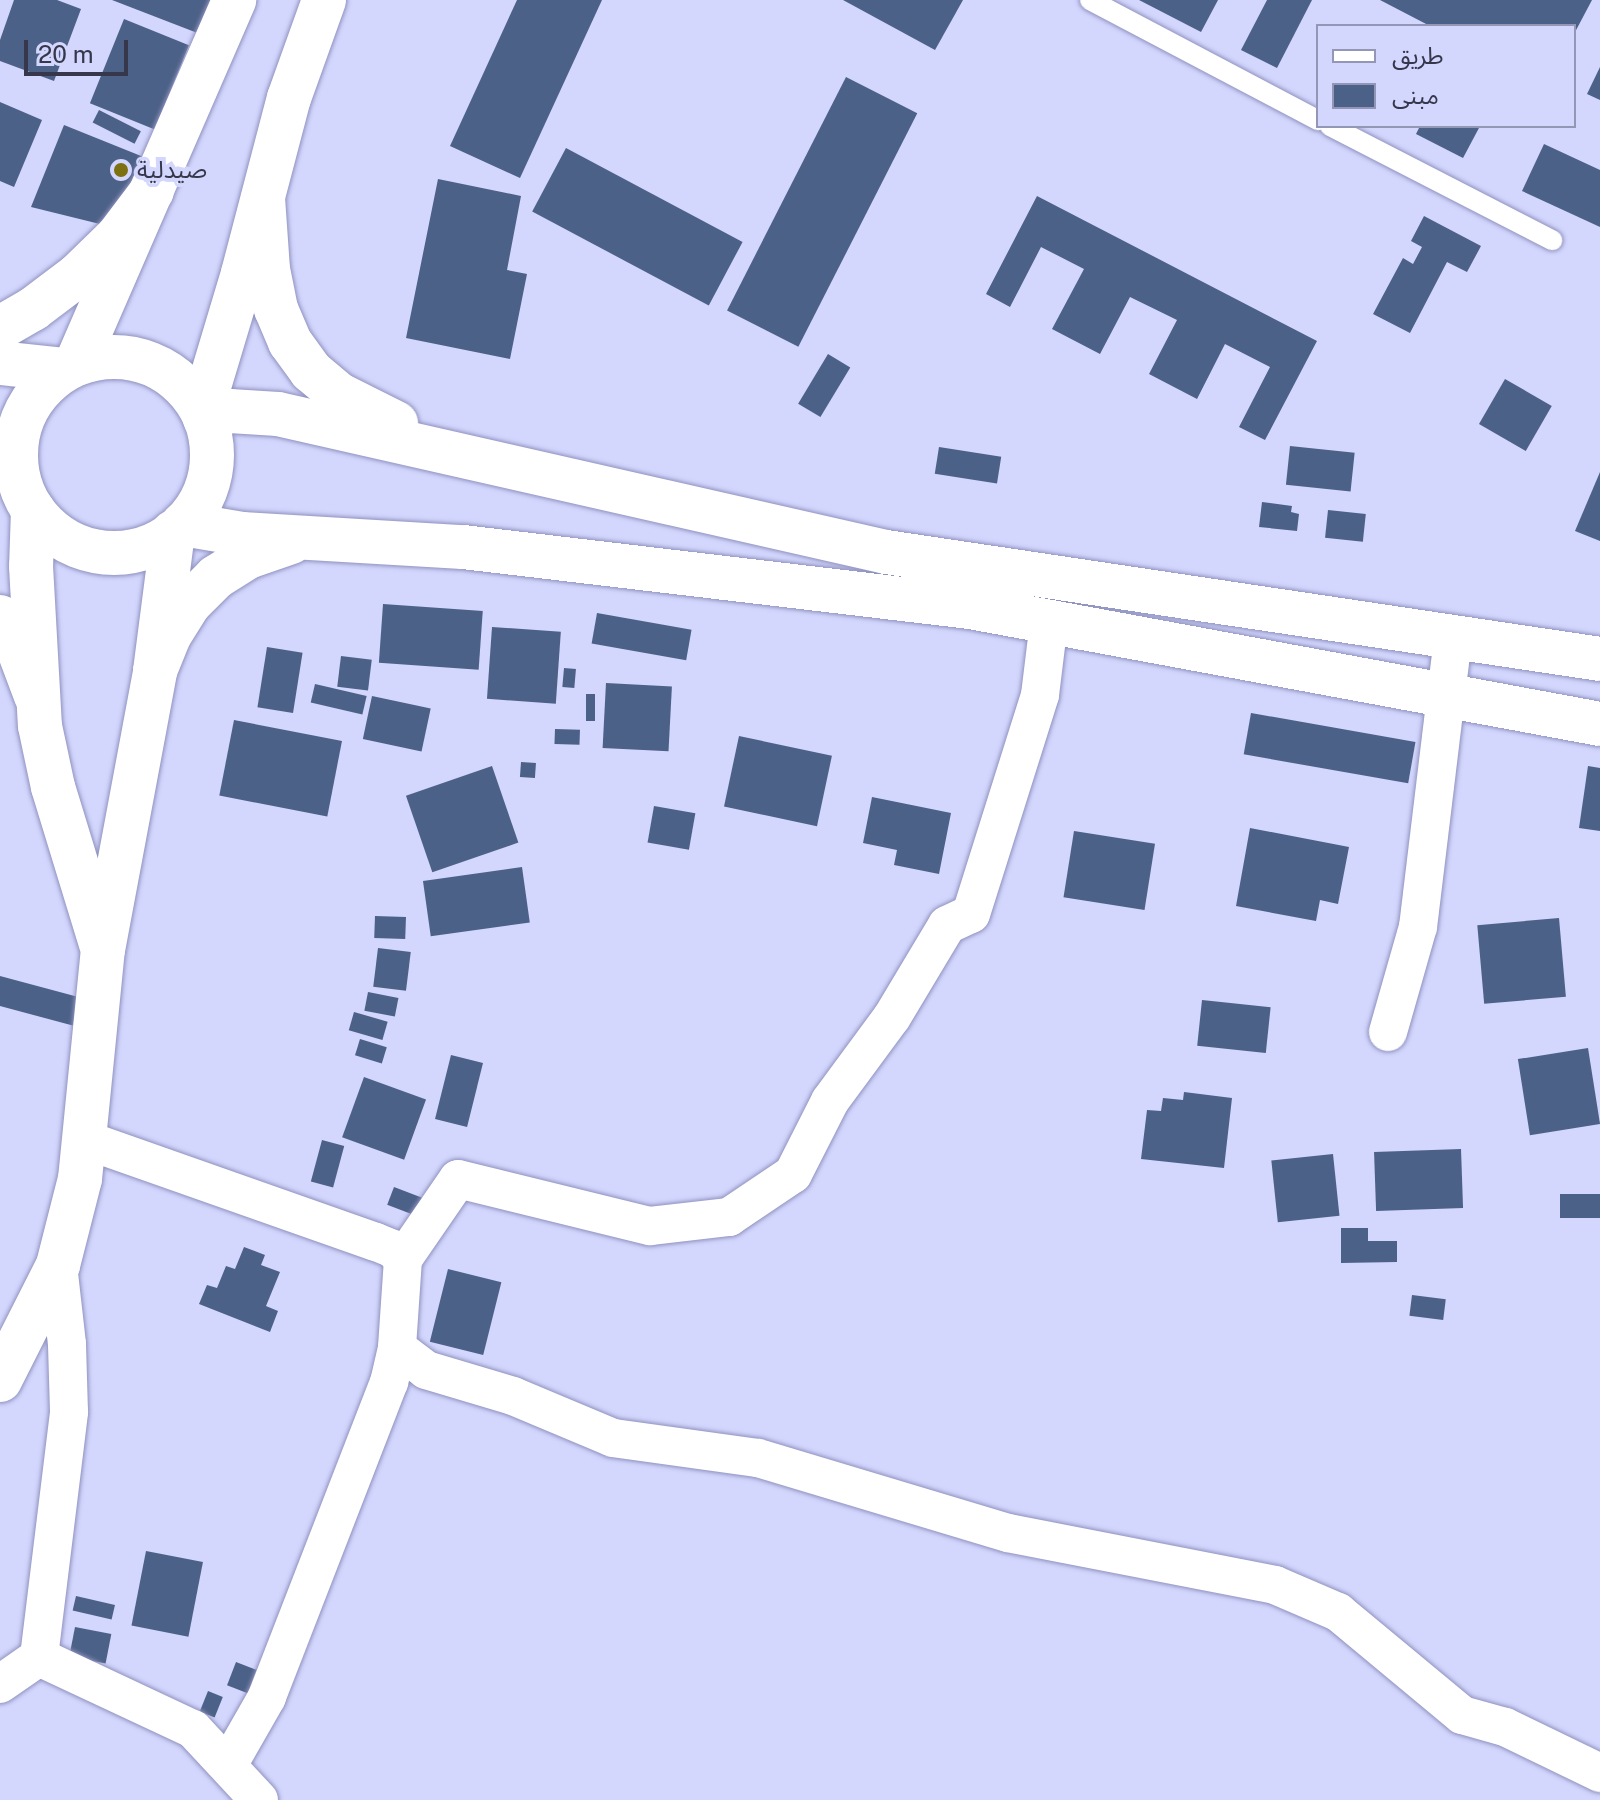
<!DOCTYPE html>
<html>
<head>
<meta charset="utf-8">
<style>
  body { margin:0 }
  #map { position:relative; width:1600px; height:1800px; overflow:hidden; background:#d3d6fd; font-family:"Public Sans","Noto Sans Arabic",sans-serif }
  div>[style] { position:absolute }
  .building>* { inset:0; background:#4c6187; transform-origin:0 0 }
  .roads { filter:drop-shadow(0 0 2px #8f92bf) drop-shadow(0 0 2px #8f92bf) }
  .service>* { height:20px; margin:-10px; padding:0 10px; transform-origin:10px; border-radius:10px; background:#fff }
  .minor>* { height:38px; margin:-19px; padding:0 19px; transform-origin:19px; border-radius:19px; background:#fff }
  .tertiary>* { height:44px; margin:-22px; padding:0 22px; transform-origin:22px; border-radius:22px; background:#fff }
  .primary>* { height:44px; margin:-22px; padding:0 22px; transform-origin:22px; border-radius:22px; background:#fff }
  .primary>.ring { margin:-22px; padding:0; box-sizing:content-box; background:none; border:44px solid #fff; border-radius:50% }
  .dots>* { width:22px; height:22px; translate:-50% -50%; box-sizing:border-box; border:4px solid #d3d6fd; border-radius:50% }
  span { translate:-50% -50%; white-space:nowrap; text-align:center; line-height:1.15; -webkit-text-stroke:8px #d3d6fd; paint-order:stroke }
  .poi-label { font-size:24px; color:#36374a }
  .left { translate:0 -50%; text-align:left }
  .legend { position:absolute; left:1316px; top:24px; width:260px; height:104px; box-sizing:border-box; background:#d3d6fd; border:2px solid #9496b5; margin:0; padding:10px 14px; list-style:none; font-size:24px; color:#36374a }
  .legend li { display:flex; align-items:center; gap:16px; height:40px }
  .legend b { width:40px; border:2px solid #9496b5 }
  .scale { position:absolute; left:24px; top:40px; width:104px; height:36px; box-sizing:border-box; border:4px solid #36374a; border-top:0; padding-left:10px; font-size:24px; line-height:28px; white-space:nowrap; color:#36374a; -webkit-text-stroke:6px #d3d6fd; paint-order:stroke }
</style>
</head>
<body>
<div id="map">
  <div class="building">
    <i style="clip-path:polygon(14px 0,57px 0,81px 9px,54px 81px,0 61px,0 40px)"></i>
    <i style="clip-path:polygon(112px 0,214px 0,200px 34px)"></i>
    <i style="clip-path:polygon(517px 0,602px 0,520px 178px,450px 146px)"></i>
    <i style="clip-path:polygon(843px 0,963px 0,935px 50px)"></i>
    <i style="clip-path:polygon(1139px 0,1218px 0,1201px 32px)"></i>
    <i style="clip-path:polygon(1267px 0,1312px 0,1277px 68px,1241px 50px)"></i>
    <i style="clip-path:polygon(1380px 0,1592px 0,1574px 34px,1574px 26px,1430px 26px)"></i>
    <i style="left:124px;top:19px;width:70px;height:91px;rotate:22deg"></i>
    <i style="clip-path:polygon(1600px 67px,1600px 100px,1587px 94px)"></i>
    <i style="left:846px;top:77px;width:80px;height:262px;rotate:27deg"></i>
    <i style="clip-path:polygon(0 102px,42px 120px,14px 187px,0 181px)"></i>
    <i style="left:99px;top:110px;width:47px;height:14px;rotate:27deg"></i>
    <i style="clip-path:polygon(64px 125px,151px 160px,108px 226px,31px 207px)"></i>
    <i style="clip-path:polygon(1420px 126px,1480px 126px,1463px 158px,1416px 134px)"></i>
    <i style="clip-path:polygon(1544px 144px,1600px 170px,1600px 227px,1522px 191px)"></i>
    <i style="left:566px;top:148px;width:200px;height:72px;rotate:28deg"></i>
    <i style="clip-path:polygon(438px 179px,521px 196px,507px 270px,527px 274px,510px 359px,406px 338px)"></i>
    <i style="clip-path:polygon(1037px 196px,1317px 341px,1265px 440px,1239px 427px,1270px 367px,1225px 344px,1197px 399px,1149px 374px,1177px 320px,1130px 297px,1100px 354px,1052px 329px,1084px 269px,1041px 247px,1010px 307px,986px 294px)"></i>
    <i style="clip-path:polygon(1424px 216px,1481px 246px,1467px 272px,1447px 262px,1410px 333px,1373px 314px,1403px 258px,1413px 264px,1422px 247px,1411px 241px)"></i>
    <i style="left:828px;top:354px;width:26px;height:58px;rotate:31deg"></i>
    <i style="left:1505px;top:379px;width:54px;height:52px;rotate:30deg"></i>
    <i style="left:1290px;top:446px;width:65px;height:39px;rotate:6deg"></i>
    <i style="left:939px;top:447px;width:63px;height:27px;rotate:9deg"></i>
    <i style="clip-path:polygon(1600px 472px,1600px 541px,1575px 531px)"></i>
    <i style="clip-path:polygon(1262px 502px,1292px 506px,1291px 512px,1299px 514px,1297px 531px,1259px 527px)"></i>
    <i style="left:1328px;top:510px;width:38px;height:28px;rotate:6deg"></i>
    <i style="left:383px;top:604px;width:100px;height:59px;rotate:4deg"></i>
    <i style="left:597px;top:613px;width:96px;height:31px;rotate:10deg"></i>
    <i style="left:492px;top:627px;width:69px;height:72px;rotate:4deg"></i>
    <i style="left:267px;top:647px;width:36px;height:61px;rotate:9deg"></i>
    <i style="left:341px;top:656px;width:31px;height:31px;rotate:7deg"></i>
    <i style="left:564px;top:668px;width:12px;height:19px;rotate:5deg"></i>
    <i style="left:606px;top:683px;width:66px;height:65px;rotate:3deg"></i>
    <i style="left:315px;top:684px;width:53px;height:19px;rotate:13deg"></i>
    <i style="left:586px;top:694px;width:9px;height:27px"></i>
    <i style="left:372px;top:696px;width:60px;height:44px;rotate:12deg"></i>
    <i style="left:1251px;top:713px;width:167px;height:42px;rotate:10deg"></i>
    <i style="left:234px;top:720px;width:110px;height:77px;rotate:11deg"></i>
    <i style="left:555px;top:729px;width:25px;height:15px;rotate:2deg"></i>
    <i style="left:739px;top:736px;width:95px;height:72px;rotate:12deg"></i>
    <i style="left:521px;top:762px;width:15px;height:15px;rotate:4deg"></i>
    <i style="left:492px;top:766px;width:81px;height:91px;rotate:71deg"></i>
    <i style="clip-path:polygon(1588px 766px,1600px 768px,1600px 831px,1579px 828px)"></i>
    <i style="clip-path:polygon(872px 797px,951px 813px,939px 874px,894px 865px,897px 850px,863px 843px)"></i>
    <i style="left:654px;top:806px;width:42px;height:37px;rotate:10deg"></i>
    <i style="clip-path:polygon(1250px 828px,1349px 847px,1338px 904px,1320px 900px,1316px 921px,1236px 906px)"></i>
    <i style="left:1074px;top:831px;width:82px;height:67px;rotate:9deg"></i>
    <i style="left:522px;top:867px;width:56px;height:100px;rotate:82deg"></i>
    <i style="left:375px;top:916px;width:31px;height:22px;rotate:2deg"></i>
    <i style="left:1559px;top:918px;width:79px;height:82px;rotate:85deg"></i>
    <i style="left:378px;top:948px;width:33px;height:39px;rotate:7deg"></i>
    <i style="left:0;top:976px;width:83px;height:29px;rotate:15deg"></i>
    <i style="left:368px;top:992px;width:31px;height:19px;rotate:11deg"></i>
    <i style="left:1202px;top:1000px;width:69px;height:46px;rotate:6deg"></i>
    <i style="left:354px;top:1012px;width:35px;height:19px;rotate:16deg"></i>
    <i style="left:360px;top:1039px;width:28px;height:17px;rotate:17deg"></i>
    <i style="left:1588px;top:1048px;width:77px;height:71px;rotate:81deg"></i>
    <i style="left:451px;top:1055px;width:33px;height:66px;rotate:14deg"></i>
    <i style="left:364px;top:1077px;width:66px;height:64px;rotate:20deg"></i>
    <i style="clip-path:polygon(1184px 1092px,1232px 1098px,1224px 1168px,1141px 1159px,1147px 1110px,1161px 1111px,1163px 1098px,1183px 1100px)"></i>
    <i style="left:322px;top:1140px;width:23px;height:43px;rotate:15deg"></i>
    <i style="left:1461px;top:1149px;width:59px;height:87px;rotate:88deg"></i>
    <i style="left:1333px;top:1154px;width:62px;height:62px;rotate:84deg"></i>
    <i style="left:394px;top:1187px;width:40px;height:19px;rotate:21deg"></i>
    <i style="left:1560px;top:1194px;width:40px;height:24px"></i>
    <i style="clip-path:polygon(1341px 1228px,1368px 1228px,1368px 1241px,1397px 1241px,1397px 1262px,1341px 1263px)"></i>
    <i style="clip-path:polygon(244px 1247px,265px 1255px,261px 1265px,280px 1272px,266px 1306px,278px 1311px,270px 1332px,199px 1304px,207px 1285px,217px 1288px,226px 1266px,235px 1269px)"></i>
    <i style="left:448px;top:1269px;width:55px;height:75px;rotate:14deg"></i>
    <i style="left:1412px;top:1295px;width:34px;height:21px;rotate:7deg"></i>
    <i style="left:146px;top:1551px;width:58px;height:76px;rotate:11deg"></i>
    <i style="left:76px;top:1596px;width:40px;height:15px;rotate:13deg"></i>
    <i style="left:75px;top:1627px;width:37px;height:30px;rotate:11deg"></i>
    <i style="left:236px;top:1662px;width:22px;height:25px;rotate:21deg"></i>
    <i style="left:208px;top:1691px;width:16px;height:22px;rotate:22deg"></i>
  </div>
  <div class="roads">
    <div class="service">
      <i style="left:1090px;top:0;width:258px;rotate:27.8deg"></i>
      <i style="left:1330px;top:126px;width:250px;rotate:27.2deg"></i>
    </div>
    <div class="minor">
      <i style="left:1388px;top:1032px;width:109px;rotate:-74.1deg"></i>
      <i style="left:1418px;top:927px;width:290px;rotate:-83.1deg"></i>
      <i style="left:86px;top:1140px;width:307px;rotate:19.4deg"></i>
      <i style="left:376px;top:1242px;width:18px;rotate:22deg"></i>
      <i style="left:393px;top:1249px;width:14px;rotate:45deg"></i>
      <i style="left:403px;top:1259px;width:89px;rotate:93.9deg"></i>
      <i style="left:397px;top:1348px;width:35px;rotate:103deg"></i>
      <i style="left:389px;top:1382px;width:338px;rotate:111.2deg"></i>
      <i style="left:267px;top:1697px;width:78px;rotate:119.8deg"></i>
      <i style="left:403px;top:1259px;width:97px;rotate:-55.5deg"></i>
      <i style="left:458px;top:1179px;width:198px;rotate:13.8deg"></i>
      <i style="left:650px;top:1226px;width:80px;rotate:-6.5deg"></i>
      <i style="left:729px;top:1217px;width:77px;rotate:-33.9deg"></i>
      <i style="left:793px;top:1174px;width:82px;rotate:-63.1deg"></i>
      <i style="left:830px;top:1101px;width:104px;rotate:-53.6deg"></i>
      <i style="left:892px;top:1017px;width:107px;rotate:-59.1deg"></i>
      <i style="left:947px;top:925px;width:26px;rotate:-25deg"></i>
      <i style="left:971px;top:914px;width:230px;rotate:-72.5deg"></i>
      <i style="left:1040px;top:695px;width:74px;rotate:-83deg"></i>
      <i style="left:397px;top:1348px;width:36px;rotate:37deg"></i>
      <i style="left:426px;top:1370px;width:91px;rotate:16.6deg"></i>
      <i style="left:513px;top:1396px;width:108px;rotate:22.8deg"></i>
      <i style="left:613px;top:1438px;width:146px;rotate:7.9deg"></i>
      <i style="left:758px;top:1458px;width:261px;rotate:16.7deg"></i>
      <i style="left:1008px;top:1533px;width:272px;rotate:11deg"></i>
      <i style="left:1275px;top:1585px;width:69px;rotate:23.2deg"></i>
      <i style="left:1338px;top:1612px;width:161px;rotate:39.7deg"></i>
      <i style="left:1462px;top:1715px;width:45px;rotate:15.6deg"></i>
      <i style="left:1505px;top:1727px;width:106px;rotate:25.8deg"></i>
      <i style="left:39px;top:1657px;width:170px;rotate:25.1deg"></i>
      <i style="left:193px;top:1729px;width:97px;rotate:47.1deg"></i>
      <i style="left:0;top:1684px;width:47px;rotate:-34.7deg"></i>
      <i style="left:39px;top:1657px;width:247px;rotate:-83deg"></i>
      <i style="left:69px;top:1412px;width:68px;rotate:-91.7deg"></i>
      <i style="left:67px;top:1344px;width:80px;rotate:-96.5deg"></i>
    </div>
    <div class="tertiary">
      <i style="left:76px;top:364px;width:397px;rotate:-66.5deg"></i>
      <i style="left:202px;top:410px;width:143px;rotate:-73.3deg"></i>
      <i style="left:243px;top:273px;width:181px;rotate:-75.3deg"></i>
      <i style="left:289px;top:98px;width:104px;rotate:-70.3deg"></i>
      <i style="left:33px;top:510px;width:56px;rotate:92deg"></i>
      <i style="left:31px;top:566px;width:160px;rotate:86.8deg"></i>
      <i style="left:40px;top:726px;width:62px;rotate:78deg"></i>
      <i style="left:53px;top:787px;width:164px;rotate:73deg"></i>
      <i style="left:0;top:1380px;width:129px;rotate:-63.2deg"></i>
      <i style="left:58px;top:1265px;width:89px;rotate:-75.7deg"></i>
      <i style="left:80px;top:1179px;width:230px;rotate:-84.3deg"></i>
      <i style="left:103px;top:950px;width:284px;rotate:-79.4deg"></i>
      <i style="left:155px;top:671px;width:140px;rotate:-82.6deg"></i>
    </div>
    <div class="primary">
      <i style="left:263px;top:198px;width:71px;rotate:86deg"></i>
      <i style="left:268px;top:269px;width:41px;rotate:78.7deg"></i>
      <i style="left:276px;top:309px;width:36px;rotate:67deg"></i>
      <i style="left:290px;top:342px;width:36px;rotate:54deg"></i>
      <i style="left:311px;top:371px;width:35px;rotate:40deg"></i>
      <i style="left:338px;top:394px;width:65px;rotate:26.6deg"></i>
      <i style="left:0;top:328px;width:38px;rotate:-30deg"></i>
      <i style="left:33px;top:309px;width:56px;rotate:-37.1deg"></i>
      <i style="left:78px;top:275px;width:56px;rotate:-44.3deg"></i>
      <i style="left:118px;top:236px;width:56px;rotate:-52.9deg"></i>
      <i class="ring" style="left:16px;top:357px;width:152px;height:152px"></i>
      <i style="left:0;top:363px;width:64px;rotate:6.2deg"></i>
      <i style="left:205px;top:419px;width:26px;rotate:-18deg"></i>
      <i style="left:230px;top:411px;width:48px;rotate:3.6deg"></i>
      <i style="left:278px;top:414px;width:623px;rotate:12.79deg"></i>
      <i style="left:886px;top:552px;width:722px;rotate:8.52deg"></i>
      <i style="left:183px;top:524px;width:60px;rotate:9.6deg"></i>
      <i style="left:242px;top:534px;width:221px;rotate:3.4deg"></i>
      <i style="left:463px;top:547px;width:511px;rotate:6.75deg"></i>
      <i style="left:970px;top:607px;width:641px;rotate:10.52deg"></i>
      <i style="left:0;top:617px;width:36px;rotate:60deg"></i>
      <i style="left:18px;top:648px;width:51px;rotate:69.4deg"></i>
      <i style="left:155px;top:671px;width:38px;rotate:-68deg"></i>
      <i style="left:169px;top:636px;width:38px;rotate:-58deg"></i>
      <i style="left:189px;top:604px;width:38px;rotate:-45deg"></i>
      <i style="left:216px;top:577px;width:38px;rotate:-32deg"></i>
      <i style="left:248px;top:557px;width:46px;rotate:-19.2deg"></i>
    </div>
  </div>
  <div class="dots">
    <i style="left:121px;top:170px;background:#7c7010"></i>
  </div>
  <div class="poi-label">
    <span class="left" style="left:137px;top:170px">صيدلية</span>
  </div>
  <ul class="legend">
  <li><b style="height:10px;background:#fff"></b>طريق</li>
  <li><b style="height:22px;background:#4c6187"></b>مبنى</li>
  </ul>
  <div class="scale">20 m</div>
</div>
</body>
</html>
